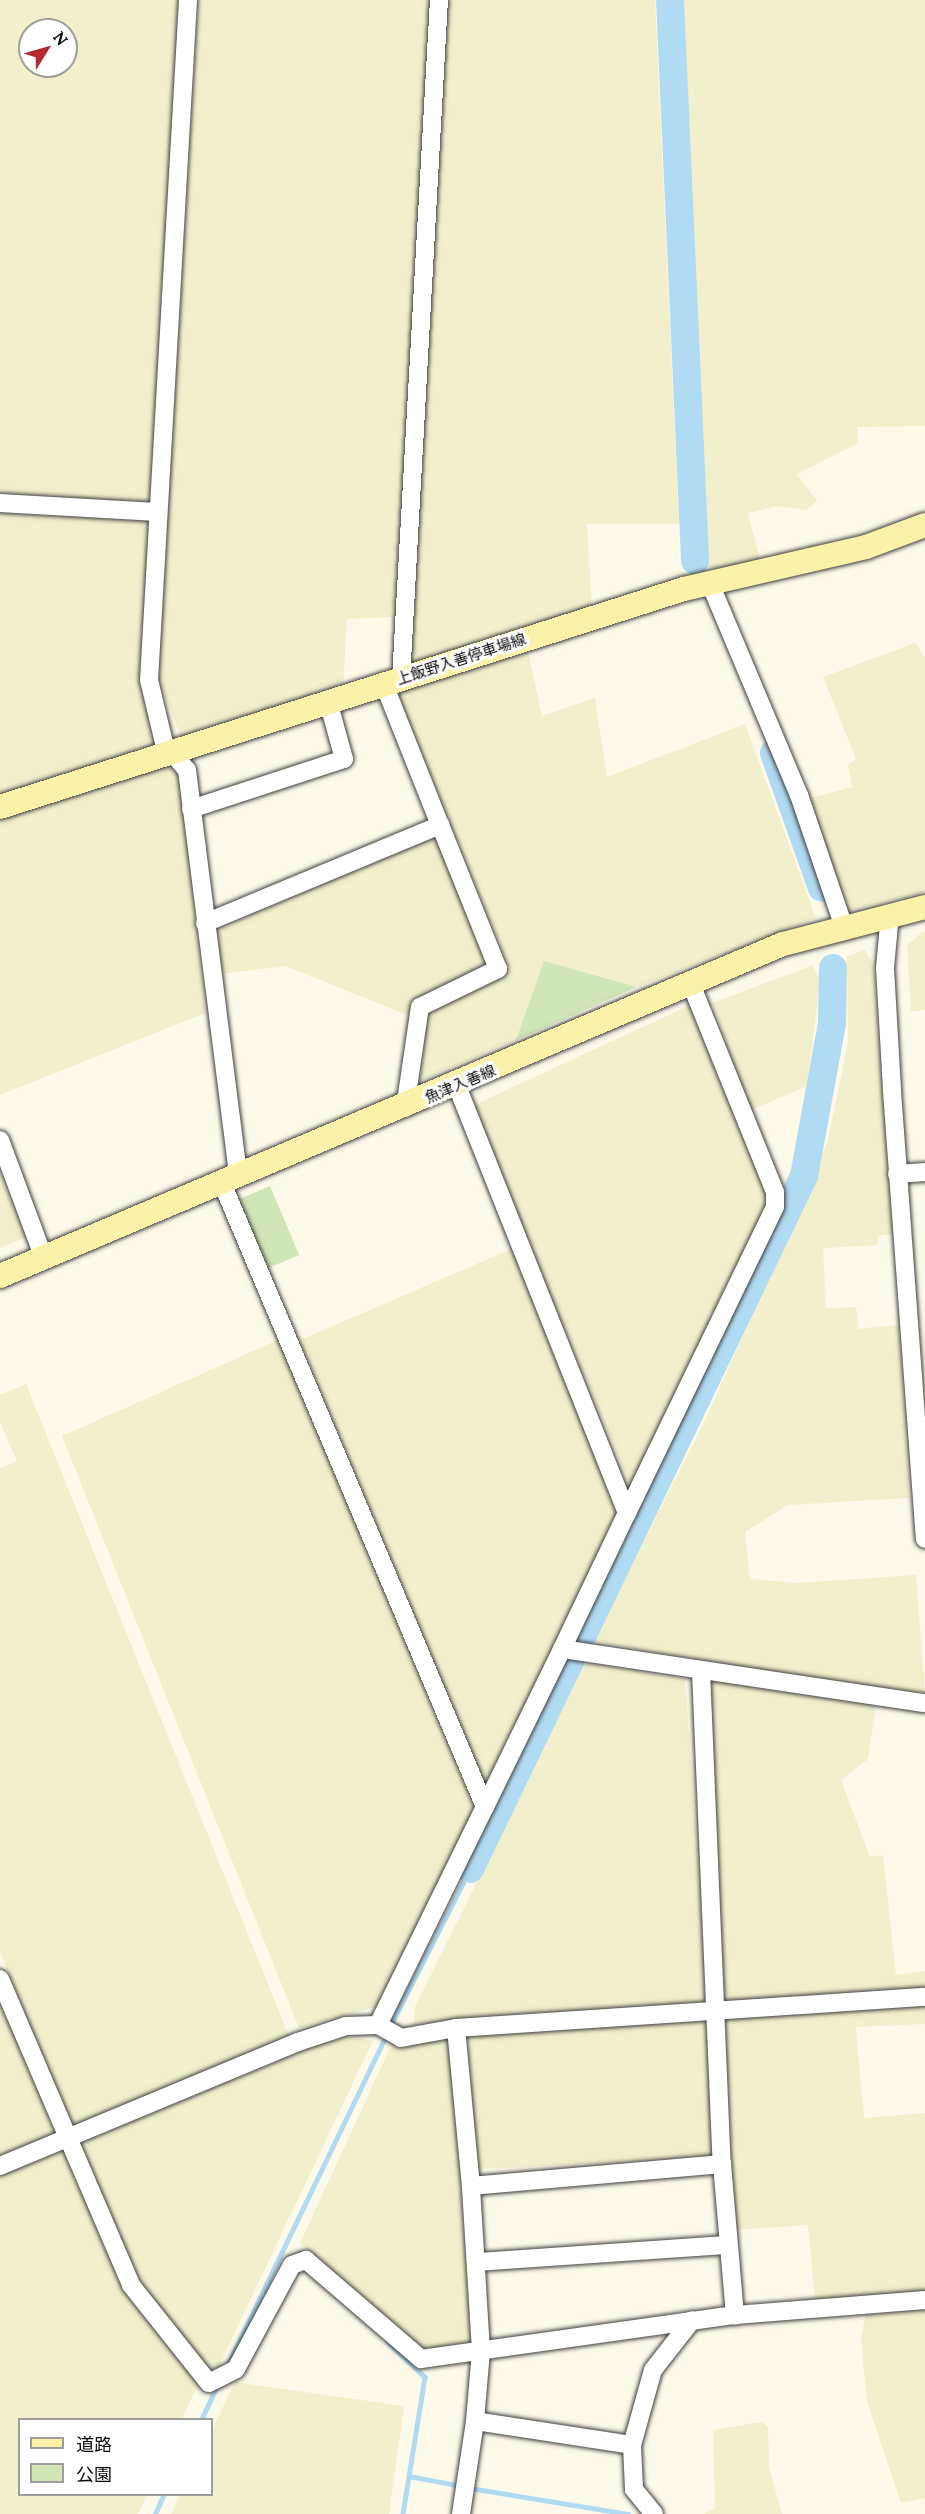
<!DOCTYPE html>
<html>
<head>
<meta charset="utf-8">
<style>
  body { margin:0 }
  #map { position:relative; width:925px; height:2514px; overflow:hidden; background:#fefaea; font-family:Lora,"Noto Sans JP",serif }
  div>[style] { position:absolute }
  .farmland>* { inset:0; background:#f2efcc; transform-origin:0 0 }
  .green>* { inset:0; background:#d0e6b6; transform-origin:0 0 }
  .stream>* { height:4.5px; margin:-2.25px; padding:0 2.25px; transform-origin:2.25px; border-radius:2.25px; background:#b1dbf3 }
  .river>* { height:28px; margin:-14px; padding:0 14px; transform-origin:14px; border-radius:14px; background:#b1dbf3 }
  .roads { filter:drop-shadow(0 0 2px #3e3e3e) drop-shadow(0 0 2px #3e3e3e) }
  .minor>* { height:18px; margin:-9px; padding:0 9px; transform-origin:9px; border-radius:9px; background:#fff }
  .secondary>* { height:24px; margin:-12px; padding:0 12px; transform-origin:12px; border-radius:12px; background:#fbf1a8 }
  span { translate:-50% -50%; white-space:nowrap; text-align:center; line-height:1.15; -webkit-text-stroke:6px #fff; paint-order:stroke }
  .street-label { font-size:15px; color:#0b0b0b }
  .legend { position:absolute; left:18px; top:2418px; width:195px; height:78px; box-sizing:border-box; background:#fff; border:2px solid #9d9d9d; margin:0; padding:8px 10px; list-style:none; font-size:18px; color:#0b0b0b }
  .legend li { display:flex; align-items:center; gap:12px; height:30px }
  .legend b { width:30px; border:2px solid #9d9d9d }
  .north { position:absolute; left:18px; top:18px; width:60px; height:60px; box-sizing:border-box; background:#fff; border:2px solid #9d9d9d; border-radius:50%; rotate:53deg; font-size:16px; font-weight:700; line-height:24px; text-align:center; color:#0b0b0b }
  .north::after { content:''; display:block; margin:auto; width:21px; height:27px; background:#b42a32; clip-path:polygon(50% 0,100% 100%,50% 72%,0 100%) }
</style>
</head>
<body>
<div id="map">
  <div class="farmland">
    <i style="clip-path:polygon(evenodd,0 0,181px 0,152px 503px,0 493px,0 0,30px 30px,66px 30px,66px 66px,30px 66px,30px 30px)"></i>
    <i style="clip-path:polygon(199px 0,432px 0,396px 617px,347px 619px,343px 688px,182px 739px,158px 679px)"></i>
    <i style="clip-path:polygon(449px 0,655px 0,679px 524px,587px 524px,592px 609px,409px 665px)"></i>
    <i style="clip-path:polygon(684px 0,925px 0,925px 426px,858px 427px,858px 443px,797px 474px,817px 501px,807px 510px,778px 506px,748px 513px,760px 559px,722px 571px,707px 566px)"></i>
    <i style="clip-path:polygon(0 511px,149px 520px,142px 684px,156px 747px,0 795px)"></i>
    <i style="clip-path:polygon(915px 643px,925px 657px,925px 892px,846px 912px,810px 798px,852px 787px,848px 765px,856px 759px,823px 677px)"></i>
    <i style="clip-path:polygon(527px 647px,542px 716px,595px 698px,607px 777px,745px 724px,816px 918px,637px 987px,544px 961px,516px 1040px,417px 1082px,424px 1013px,511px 970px,396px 689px)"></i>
    <i style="clip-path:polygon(170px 761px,181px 782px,205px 1013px,0 1095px,0 817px)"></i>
    <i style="clip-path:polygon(436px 835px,491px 966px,415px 1004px,407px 1015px,286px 966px,223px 974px,215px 931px)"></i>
    <i style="clip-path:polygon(925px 931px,925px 1010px,911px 1012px,907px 944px)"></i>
    <i style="clip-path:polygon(865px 950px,873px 964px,892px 1234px,878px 1236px,878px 1245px,823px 1248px,826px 1308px,856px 1307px,859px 1329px,899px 1325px,909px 1498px,788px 1505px,745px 1532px,750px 1579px,796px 1583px,916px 1575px,925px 1693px,856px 1687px,592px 1641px,701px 1429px,813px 1180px,828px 1140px,848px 1042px,847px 956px)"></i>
    <i style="clip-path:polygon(813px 965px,820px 982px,807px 1086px,751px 1110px,712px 1003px)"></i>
    <i style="clip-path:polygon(692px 1004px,772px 1197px,633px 1491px,470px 1107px)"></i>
    <i style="clip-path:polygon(0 1175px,26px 1237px,0 1248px)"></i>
    <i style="clip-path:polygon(518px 1246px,622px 1513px,486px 1786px,300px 1340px)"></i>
    <i style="clip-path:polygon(278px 1340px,475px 1811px,379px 2006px,299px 2028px,62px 1436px)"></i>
    <i style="clip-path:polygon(26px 1384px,289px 2036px,72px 2128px,0 1952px,0 1468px,17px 1461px,0 1423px,0 1395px)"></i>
    <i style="clip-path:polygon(585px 1663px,685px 1679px,708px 2004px,414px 2026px,414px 2009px)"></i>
    <i style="clip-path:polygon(708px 1679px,876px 1704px,868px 1759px,841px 1780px,870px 1857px,883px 1855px,896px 1975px,925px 1971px,925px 1989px,723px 2002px)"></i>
    <i style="clip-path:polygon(0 1997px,55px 2134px,0 2160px)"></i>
    <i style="clip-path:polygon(925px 2005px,925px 2024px,856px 2027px,864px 2118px,925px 2113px,925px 2292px,815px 2300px,808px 2225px,736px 2230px,725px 2016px)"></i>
    <i style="left:708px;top:2021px;width:136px;height:240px;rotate:87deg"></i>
    <i style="clip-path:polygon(353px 2037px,373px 2041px,217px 2370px,205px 2368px,139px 2285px,79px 2144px,321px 2043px)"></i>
    <i style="clip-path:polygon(450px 2038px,471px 2342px,420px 2352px,300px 2243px,390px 2048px)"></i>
    <i style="clip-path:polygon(63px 2149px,123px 2291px,198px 2384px,182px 2419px,20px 2420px,20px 2494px,147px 2495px,138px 2514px,0 2514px,0 2176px)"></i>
    <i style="clip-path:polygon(925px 2306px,925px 2498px,901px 2503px,867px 2402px,861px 2337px,866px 2313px)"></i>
    <i style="clip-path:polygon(235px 2382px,404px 2406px,389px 2514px,171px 2514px,180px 2495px,212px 2494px,212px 2430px)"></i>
    <i style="clip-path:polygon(762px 2422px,768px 2427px,769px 2467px,782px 2514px,704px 2514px,715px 2508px,713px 2430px)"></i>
  </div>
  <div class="green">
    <i style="clip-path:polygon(544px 961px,637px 987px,516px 1040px)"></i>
    <i style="left:270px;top:1186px;width:75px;height:36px;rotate:67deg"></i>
  </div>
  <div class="stream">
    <i style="left:389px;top:2028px;width:178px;rotate:-63deg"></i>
    <i style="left:388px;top:2342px;width:51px;rotate:43.4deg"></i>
    <i style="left:425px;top:2377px;width:139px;rotate:99.1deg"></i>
    <i style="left:227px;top:2366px;width:367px;rotate:-64.3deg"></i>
    <i style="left:201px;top:2420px;width:40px;rotate:-65deg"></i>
    <i style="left:409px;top:2476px;width:54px;rotate:10.7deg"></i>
    <i style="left:470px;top:2488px;width:160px;rotate:9.3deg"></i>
    <i style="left:155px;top:2514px;width:22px;rotate:-66deg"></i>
  </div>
  <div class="river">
    <i style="left:670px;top:0;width:561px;rotate:87.44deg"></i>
    <i style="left:774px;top:753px;width:143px;rotate:70.4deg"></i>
    <i style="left:470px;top:1869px;width:769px;rotate:-64.27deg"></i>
    <i style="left:804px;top:1176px;width:156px;rotate:-79.6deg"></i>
    <i style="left:832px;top:1023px;width:55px;rotate:-89deg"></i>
  </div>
  <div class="roads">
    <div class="minor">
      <i style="left:188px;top:0;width:681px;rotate:93.28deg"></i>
      <i style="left:149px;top:680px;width:65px;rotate:76.6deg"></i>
      <i style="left:164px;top:743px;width:35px;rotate:50deg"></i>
      <i style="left:187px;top:770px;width:409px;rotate:82.8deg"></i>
      <i style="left:0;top:503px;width:157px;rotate:3.3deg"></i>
      <i style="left:709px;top:581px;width:232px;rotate:67.2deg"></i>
      <i style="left:799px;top:795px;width:139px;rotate:71.2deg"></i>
      <i style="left:401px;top:679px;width:680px;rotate:-86.8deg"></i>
      <i style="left:191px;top:809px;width:161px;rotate:-18.1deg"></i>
      <i style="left:344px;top:759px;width:60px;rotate:-105.4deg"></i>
      <i style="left:890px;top:914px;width:54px;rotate:95.3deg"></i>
      <i style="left:885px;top:968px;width:123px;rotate:86.7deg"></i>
      <i style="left:892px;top:1091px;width:449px;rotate:85.8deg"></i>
      <i style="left:205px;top:923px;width:255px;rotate:-22.6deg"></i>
      <i style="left:440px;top:825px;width:152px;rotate:-111.7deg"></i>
      <i style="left:457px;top:1086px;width:460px;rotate:68.3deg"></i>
      <i style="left:627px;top:1513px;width:340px;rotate:-64.2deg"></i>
      <i style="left:775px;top:1207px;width:15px;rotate:-90deg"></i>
      <i style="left:775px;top:1192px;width:224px;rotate:-112deg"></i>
      <i style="left:405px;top:1108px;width:102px;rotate:-81.6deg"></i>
      <i style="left:420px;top:1007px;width:87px;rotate:-26deg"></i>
      <i style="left:498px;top:969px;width:155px;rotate:-111.9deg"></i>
      <i style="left:0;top:1140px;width:126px;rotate:69.6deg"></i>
      <i style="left:897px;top:1174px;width:28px;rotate:-4deg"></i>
      <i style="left:562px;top:1649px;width:151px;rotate:-64.5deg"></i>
      <i style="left:701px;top:1671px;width:493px;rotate:87.6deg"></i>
      <i style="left:485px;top:1807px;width:176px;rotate:-64deg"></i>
      <i style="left:562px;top:1649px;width:367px;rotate:8.5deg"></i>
      <i style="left:0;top:1979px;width:333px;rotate:66.8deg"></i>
      <i style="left:131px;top:2285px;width:125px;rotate:51.5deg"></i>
      <i style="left:209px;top:2383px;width:30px;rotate:-27deg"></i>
      <i style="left:236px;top:2369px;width:118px;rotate:-61.7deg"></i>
      <i style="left:292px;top:2265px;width:15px;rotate:-20deg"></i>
      <i style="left:306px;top:2260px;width:152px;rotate:40.7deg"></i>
      <i style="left:421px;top:2359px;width:317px;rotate:-8deg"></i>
      <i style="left:735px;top:2315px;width:191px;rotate:-4.5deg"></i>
      <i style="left:378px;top:2025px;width:26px;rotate:29deg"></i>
      <i style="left:401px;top:2038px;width:56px;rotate:-10.3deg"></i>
      <i style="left:456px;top:2028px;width:470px;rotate:-3.8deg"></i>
      <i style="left:456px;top:2028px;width:159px;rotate:84.6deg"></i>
      <i style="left:0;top:2166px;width:323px;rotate:-22.6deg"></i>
      <i style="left:298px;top:2042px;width:51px;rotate:-18.4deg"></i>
      <i style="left:346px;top:2026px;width:32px;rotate:-2deg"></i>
      <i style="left:378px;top:2025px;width:243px;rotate:-63.9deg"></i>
      <i style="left:485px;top:1807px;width:677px;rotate:-112.85deg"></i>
      <i style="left:477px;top:2262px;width:251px;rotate:-3.9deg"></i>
      <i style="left:475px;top:2421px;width:70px;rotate:-85.1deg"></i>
      <i style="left:481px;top:2351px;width:165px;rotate:-93.5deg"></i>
      <i style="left:471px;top:2186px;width:252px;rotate:-5deg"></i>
      <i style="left:722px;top:2164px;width:152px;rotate:85.1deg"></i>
      <i style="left:461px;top:2514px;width:94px;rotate:-81.4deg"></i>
      <i style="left:475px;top:2421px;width:159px;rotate:8.7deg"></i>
      <i style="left:654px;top:2514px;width:32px;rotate:-129deg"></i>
      <i style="left:634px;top:2489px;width:44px;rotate:-92.6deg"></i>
      <i style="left:632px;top:2445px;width:78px;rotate:-74.4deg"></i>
      <i style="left:653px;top:2370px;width:63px;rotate:-52deg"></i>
    </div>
    <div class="secondary">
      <i style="left:0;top:807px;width:718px;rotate:-17.68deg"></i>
      <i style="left:684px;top:589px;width:187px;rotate:-13deg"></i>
      <i style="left:866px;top:547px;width:63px;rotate:-20.4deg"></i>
      <i style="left:0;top:1276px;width:850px;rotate:-22.98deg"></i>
      <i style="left:783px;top:944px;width:147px;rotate:-14.6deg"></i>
    </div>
  </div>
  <div class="street-label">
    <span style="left:461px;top:659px;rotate:-18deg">上飯野入善停車場線</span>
    <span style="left:460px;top:1084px;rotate:-23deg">魚津入善線</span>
  </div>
  <ul class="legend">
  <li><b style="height:8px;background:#fbf1a8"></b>道路</li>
  <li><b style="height:16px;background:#d0e6b6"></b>公園</li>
  </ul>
  <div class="north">N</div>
</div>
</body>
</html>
